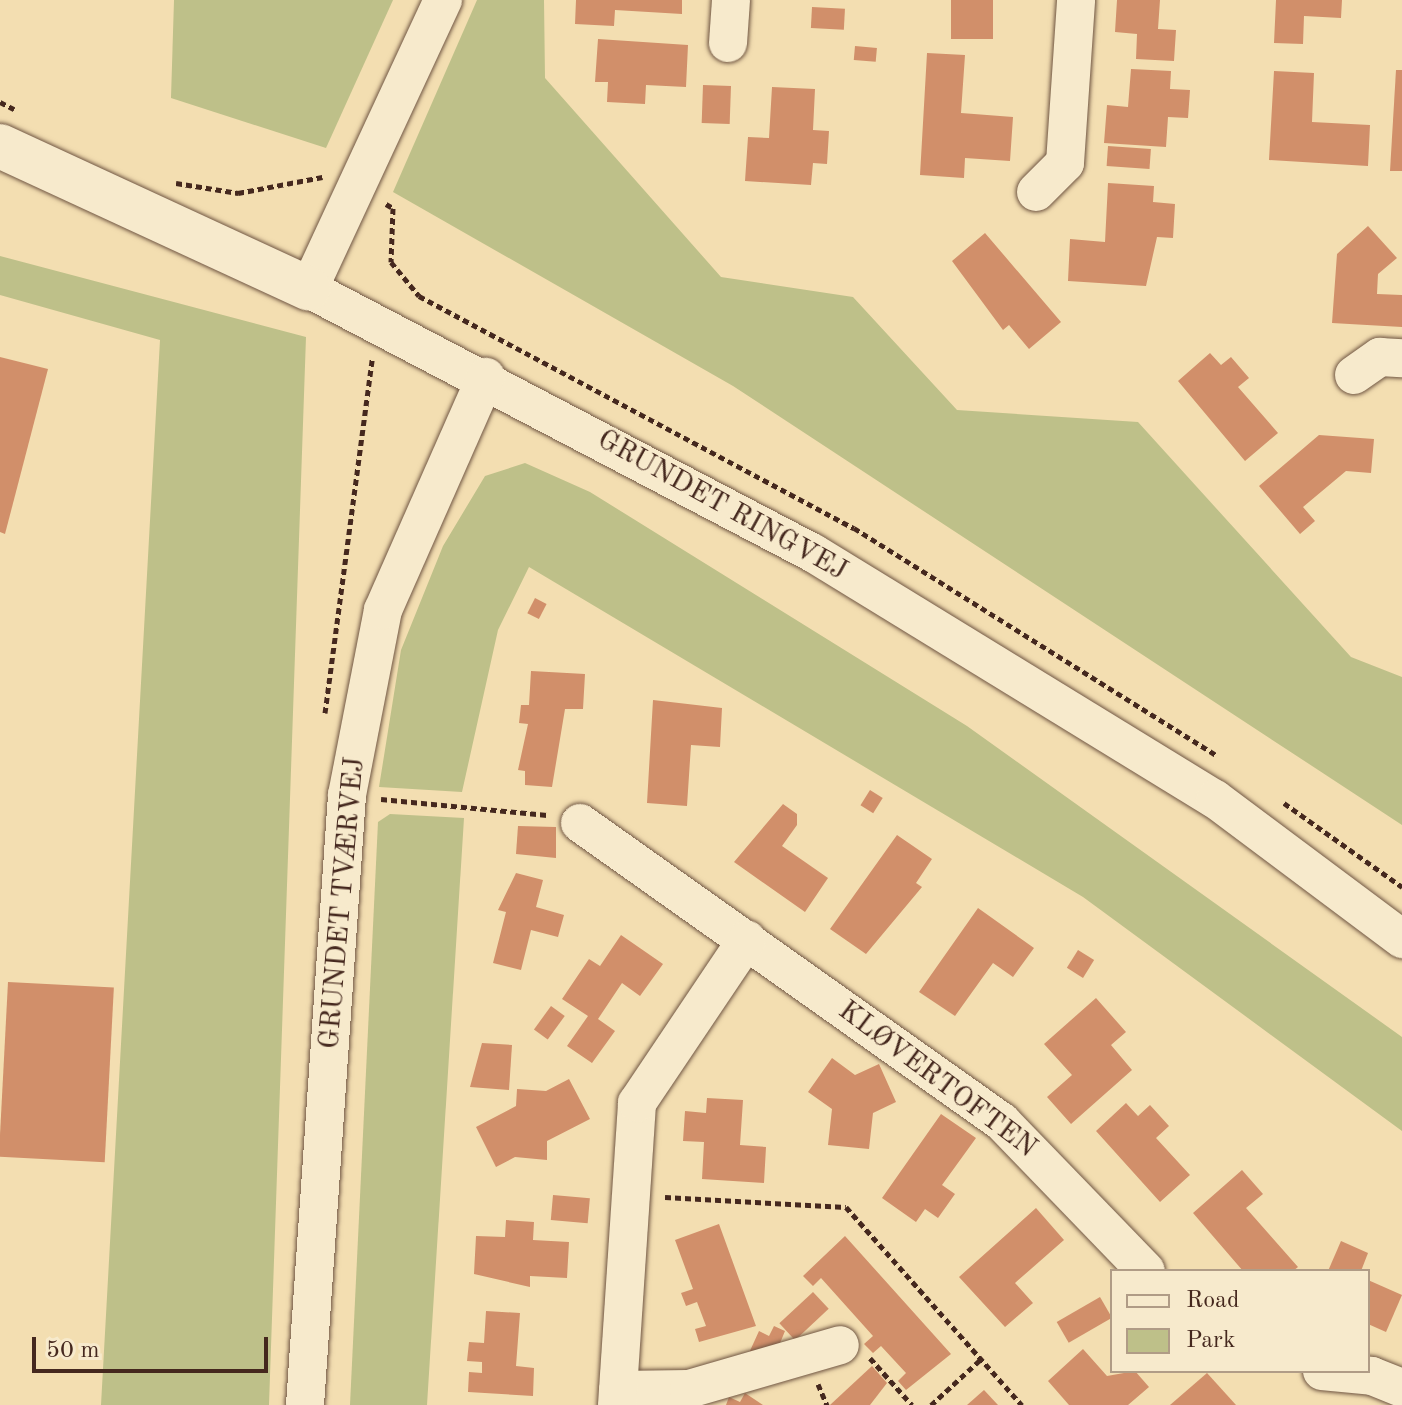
<!DOCTYPE html>
<html>
<head>
<meta charset="utf-8">
<style>
  body { margin:0 }
  #map { position:relative; width:1402px; height:1405px; overflow:hidden; background:#f3deb1; font-family:"Old Standard TT",serif }
  div>[style] { position:absolute }
  .green>* { inset:0; background:#bec089 }
  .building>* { inset:0; background:#d18f6a; transform-origin:0 0 }
  .path>* { height:5px; margin-top:-2.5px; transform-origin:0; background:repeating-linear-gradient(90deg,#45281e 0 6px,transparent 0 10px) }
  .roads { filter:drop-shadow(0 0 2px #705643) drop-shadow(0 0 2px #705643) }
  .street>* { height:38px; margin:-19px; padding:0 19px; transform-origin:19px; border-radius:19px; background:#f7eacc }
  .secondary>* { height:44px; margin:-22px; padding:0 22px; transform-origin:22px; border-radius:22px; background:#f7eacc }
  span { translate:-50% -50%; white-space:nowrap; text-align:center; line-height:1.15; -webkit-text-stroke:6px #f7eacc; paint-order:stroke }
  .street-label { font-size:28px; color:#45281e }
  .legend { position:absolute; left:1110px; top:1269px; width:260px; height:104px; box-sizing:border-box; background:#f7eacc; border:2px solid #b09c86; margin:0; padding:10px 14px; list-style:none; font-size:24px; color:#45281e }
  .legend li { display:flex; align-items:center; gap:16px; height:40px }
  .legend b { width:40px; border:2px solid #b09c86 }
  .scale { position:absolute; left:32px; top:1337px; width:236px; height:36px; box-sizing:border-box; border:4px solid #45281e; border-top:0; padding-left:10px; font-size:24px; line-height:28px; white-space:nowrap; color:#45281e; -webkit-text-stroke:6px #f7eacc; paint-order:stroke }
</style>
</head>
<body>
<div id="map">
  <div class="green">
    <i style="clip-path:polygon(174px 0,393px 0,326px 148px,171px 98px)"></i>
    <i style="clip-path:polygon(477px 0,544px 0,545px 78px,721px 277px,853px 297px,957px 410px,1138px 422px,1351px 657px,1402px 677px,1402px 825px,733px 386px,393px 192px)"></i>
    <i style="clip-path:polygon(0 256px,306px 337px,269px 1405px,101px 1405px,160px 340px,0 295px)"></i>
    <i style="clip-path:polygon(525px 463px,590px 492px,967px 726px,1402px 1037px,1402px 1131px,1083px 897px,529px 567px,498px 630px,462px 792px,379px 787px,401px 650px,443px 546px,485px 476px)"></i>
    <i style="clip-path:polygon(390px 814px,464px 818px,427px 1405px,350px 1405px,378px 822px)"></i>
  </div>
  <div class="building">
    <i style="clip-path:polygon(576px 0,682px 0,682px 14px,615px 10px,614px 26px,575px 24px)"></i>
    <i style="left:951px;top:0;width:42px;height:39px"></i>
    <i style="clip-path:polygon(1117px 0,1160px 0,1158px 29px,1176px 30px,1174px 61px,1136px 59px,1137px 34px,1115px 32px)"></i>
    <i style="clip-path:polygon(1276px 0,1342px 0,1341px 18px,1304px 16px,1303px 44px,1274px 43px)"></i>
    <i style="left:812px;top:7px;width:33px;height:21px;rotate:3deg"></i>
    <i style="clip-path:polygon(598px 39px,688px 45px,686px 87px,646px 85px,645px 104px,607px 102px,608px 82px,595px 82px)"></i>
    <i style="left:855px;top:46px;width:22px;height:14px;rotate:5deg"></i>
    <i style="clip-path:polygon(927px 53px,965px 55px,961px 113px,1013px 117px,1010px 161px,965px 158px,964px 178px,920px 175px)"></i>
    <i style="clip-path:polygon(1131px 69px,1171px 71px,1170px 89px,1190px 90px,1188px 118px,1168px 117px,1166px 147px,1104px 143px,1107px 105px,1128px 107px)"></i>
    <i style="clip-path:polygon(1396px 70px,1402px 70px,1402px 171px,1390px 171px)"></i>
    <i style="clip-path:polygon(1274px 71px,1314px 73px,1312px 122px,1370px 125px,1368px 166px,1269px 160px)"></i>
    <i style="left:703px;top:85px;width:28px;height:38px;rotate:2deg"></i>
    <i style="clip-path:polygon(772px 87px,815px 89px,813px 130px,829px 131px,827px 164px,813px 163px,811px 185px,745px 181px,748px 137px,769px 138px)"></i>
    <i style="left:1108px;top:146px;width:43px;height:20px;rotate:4deg"></i>
    <i style="clip-path:polygon(1108px 183px,1154px 186px,1153px 202px,1175px 204px,1173px 238px,1157px 237px,1146px 286px,1068px 281px,1070px 239px,1105px 242px)"></i>
    <i style="clip-path:polygon(1368px 226px,1397px 258px,1378px 274px,1377px 294px,1402px 295px,1402px 327px,1332px 323px,1337px 254px)"></i>
    <i style="clip-path:polygon(985px 233px,1061px 322px,1029px 349px,1009px 325px,1003px 330px,952px 261px)"></i>
    <i style="clip-path:polygon(1210px 353px,1221px 365px,1231px 357px,1249px 378px,1238px 387px,1278px 433px,1245px 461px,1178px 381px)"></i>
    <i style="clip-path:polygon(0 357px,48px 369px,5px 534px,0 532px)"></i>
    <i style="clip-path:polygon(1319px 435px,1374px 439px,1371px 473px,1346px 471px,1303px 507px,1315px 521px,1300px 534px,1259px 486px)"></i>
    <i style="left:535px;top:598px;width:13px;height:17px;rotate:27deg"></i>
    <i style="clip-path:polygon(531px 671px,585px 674px,583px 709px,565px 709px,552px 787px,525px 785px,525px 771px,518px 770px,528px 724px,519px 723px,521px 705px,529px 705px)"></i>
    <i style="clip-path:polygon(653px 700px,722px 708px,720px 747px,691px 745px,687px 806px,647px 803px)"></i>
    <i style="left:870px;top:790px;width:15px;height:18px;rotate:32deg"></i>
    <i style="clip-path:polygon(783px 804px,797px 814px,797px 825px,782px 846px,828px 878px,805px 912px,734px 862px)"></i>
    <i style="clip-path:polygon(518px 826px,556px 827px,556px 858px,516px 854px)"></i>
    <i style="clip-path:polygon(897px 835px,932px 859px,916px 883px,922px 887px,866px 954px,830px 929px)"></i>
    <i style="clip-path:polygon(516px 873px,543px 880px,536px 907px,564px 915px,558px 937px,531px 930px,521px 970px,493px 963px,506px 912px,498px 910px)"></i>
    <i style="clip-path:polygon(978px 908px,1034px 948px,1013px 977px,993px 963px,955px 1016px,919px 992px)"></i>
    <i style="clip-path:polygon(621px 935px,663px 964px,640px 996px,622px 983px,598px 1019px,615px 1031px,592px 1063px,567px 1046px,588px 1016px,562px 999px,589px 959px,600px 966px)"></i>
    <i style="left:1078px;top:950px;width:19px;height:21px;rotate:32deg"></i>
    <i style="left:8px;top:982px;width:106px;height:175px;rotate:3deg"></i>
    <i style="clip-path:polygon(1096px 998px,1126px 1032px,1111px 1045px,1132px 1070px,1071px 1124px,1047px 1097px,1072px 1075px,1044px 1044px)"></i>
    <i style="left:551px;top:1006px;width:17px;height:29px;rotate:36deg"></i>
    <i style="clip-path:polygon(482px 1043px,512px 1045px,509px 1090px,470px 1087px)"></i>
    <i style="clip-path:polygon(832px 1058px,855px 1075px,879px 1064px,896px 1102px,873px 1113px,869px 1149px,828px 1145px,832px 1109px,808px 1092px)"></i>
    <i style="clip-path:polygon(569px 1079px,590px 1119px,547px 1141px,547px 1160px,515px 1157px,496px 1167px,476px 1127px,516px 1106px,517px 1089px,546px 1091px)"></i>
    <i style="clip-path:polygon(707px 1098px,743px 1100px,740px 1145px,766px 1147px,764px 1183px,702px 1179px,704px 1142px,683px 1141px,685px 1111px,706px 1113px)"></i>
    <i style="clip-path:polygon(1126px 1103px,1138px 1116px,1150px 1105px,1169px 1126px,1156px 1138px,1190px 1175px,1160px 1202px,1096px 1131px)"></i>
    <i style="clip-path:polygon(941px 1114px,976px 1138px,942px 1185px,955px 1194px,938px 1218px,925px 1209px,916px 1222px,882px 1198px)"></i>
    <i style="clip-path:polygon(1242px 1170px,1263px 1194px,1246px 1208px,1298px 1267px,1293px 1271px,1243px 1271px,1193px 1213px)"></i>
    <i style="left:553px;top:1195px;width:37px;height:25px;rotate:5deg"></i>
    <i style="clip-path:polygon(1036px 1208px,1064px 1240px,1015px 1283px,1033px 1303px,1005px 1327px,959px 1277px)"></i>
    <i style="clip-path:polygon(506px 1220px,534px 1222px,533px 1240px,569px 1242px,567px 1278px,530px 1276px,530px 1287px,474px 1274px,476px 1236px,505px 1237px)"></i>
    <i style="clip-path:polygon(719px 1224px,756px 1326px,699px 1342px,695px 1329px,706px 1326px,697px 1302px,686px 1306px,681px 1293px,693px 1289px,675px 1240px)"></i>
    <i style="clip-path:polygon(845px 1236px,951px 1354px,906px 1390px,898px 1381px,906px 1373px,881px 1346px,873px 1353px,864px 1344px,873px 1336px,821px 1278px,813px 1286px,803px 1276px)"></i>
    <i style="clip-path:polygon(1341px 1241px,1368px 1253px,1361px 1271px,1328px 1271px)"></i>
    <i style="clip-path:polygon(1368px 1280px,1402px 1295px,1386px 1332px,1368px 1324px)"></i>
    <i style="left:813px;top:1292px;width:23px;height:46px;rotate:47deg"></i>
    <i style="left:1100px;top:1297px;width:24px;height:50px;rotate:60deg"></i>
    <i style="clip-path:polygon(486px 1311px,520px 1313px,516px 1366px,534px 1368px,533px 1396px,468px 1392px,469px 1372px,482px 1373px,482px 1362px,467px 1361px,469px 1342px,484px 1343px)"></i>
    <i style="clip-path:polygon(774px 1326px,785px 1331px,776px 1353px,749px 1353px,759px 1331px,769px 1336px)"></i>
    <i style="clip-path:polygon(1083px 1349px,1107px 1376px,1135px 1371px,1149px 1387px,1128px 1405px,1069px 1405px,1048px 1381px)"></i>
    <i style="clip-path:polygon(872px 1366px,887px 1383px,870px 1405px,830px 1405px)"></i>
    <i style="clip-path:polygon(1207px 1373px,1236px 1405px,1170px 1405px)"></i>
    <i style="clip-path:polygon(984px 1390px,998px 1405px,967px 1405px)"></i>
    <i style="clip-path:polygon(745px 1393px,763px 1405px,726px 1405px,729px 1397px,740px 1402px)"></i>
  </div>
  <div class="path">
    <i style="left:0;top:102px;width:16px;rotate:27deg"></i>
    <i style="left:176px;top:183px;width:63px;rotate:9.2deg"></i>
    <i style="left:238px;top:193px;width:86px;rotate:-10.7deg"></i>
    <i style="left:386px;top:204px;width:8px;rotate:30deg"></i>
    <i style="left:393px;top:208px;width:54px;rotate:92.1deg"></i>
    <i style="left:391px;top:262px;width:44px;rotate:50.5deg"></i>
    <i style="left:419px;top:296px;width:493px;rotate:28.1deg"></i>
    <i style="left:854px;top:528px;width:429px;rotate:32.1deg"></i>
    <i style="left:325px;top:713px;width:357px;rotate:-82.4deg"></i>
    <i style="left:381px;top:799px;width:167px;rotate:5.5deg"></i>
    <i style="left:1284px;top:803px;width:145px;rotate:35.4deg"></i>
    <i style="left:665px;top:1197px;width:181px;rotate:3.2deg"></i>
    <i style="left:846px;top:1207px;width:265px;rotate:48.4deg"></i>
    <i style="left:870px;top:1358px;width:63px;rotate:48.2deg"></i>
    <i style="left:818px;top:1384px;width:23px;rotate:67deg"></i>
    <i style="left:931px;top:1405px;width:68px;rotate:-42.6deg"></i>
  </div>
  <div class="roads">
    <div class="street">
      <i style="left:443px;top:0;width:319px;rotate:114.9deg"></i>
      <i style="left:309px;top:289px;width:569px;rotate:27.65deg"></i>
      <i style="left:813px;top:553px;width:471px;rotate:31.5deg"></i>
      <i style="left:1215px;top:799px;width:234px;rotate:36.8deg"></i>
      <i style="left:728px;top:43px;width:43px;rotate:-86deg"></i>
      <i style="left:1036px;top:192px;width:41px;rotate:-45deg"></i>
      <i style="left:1065px;top:163px;width:163px;rotate:-86.1deg"></i>
      <i style="left:1354px;top:375px;width:32px;rotate:-35deg"></i>
      <i style="left:1380px;top:357px;width:22px;rotate:3deg"></i>
      <i style="left:580px;top:823px;width:517px;rotate:35.32deg"></i>
      <i style="left:1002px;top:1122px;width:207px;rotate:46deg"></i>
      <i style="left:1322px;top:1371px;width:50px;rotate:5.7deg"></i>
      <i style="left:1372px;top:1376px;width:32px;rotate:22deg"></i>
      <i style="left:618px;top:1390px;width:71px;rotate:-0.8deg"></i>
      <i style="left:689px;top:1389px;width:157px;rotate:-16.2deg"></i>
      <i style="left:305px;top:1405px;width:611px;rotate:-86.06deg"></i>
      <i style="left:347px;top:795px;width:188px;rotate:-79deg"></i>
      <i style="left:383px;top:610px;width:255px;rotate:-66.2deg"></i>
      <i style="left:617px;top:1405px;width:303px;rotate:-86.2deg"></i>
      <i style="left:637px;top:1103px;width:197px;rotate:-56.1deg"></i>
    </div>
    <div class="secondary">
      <i style="left:0;top:146px;width:340px;rotate:24.8deg"></i>
    </div>
  </div>
  <div class="street-label">
    <span style="left:722px;top:506px;rotate:29deg">GRUNDET RINGVEJ</span>
    <span style="left:343px;top:903px;rotate:-85deg">GRUNDET TVÆRVEJ</span>
    <span style="left:937px;top:1080px;rotate:37deg">KLØVERTOFTEN</span>
  </div>
  <ul class="legend">
  <li><b style="height:10px;background:#f7eacc"></b>Road</li>
  <li><b style="height:22px;background:#bec089"></b>Park</li>
  </ul>
  <div class="scale">50 m</div>
</div>
</body>
</html>
